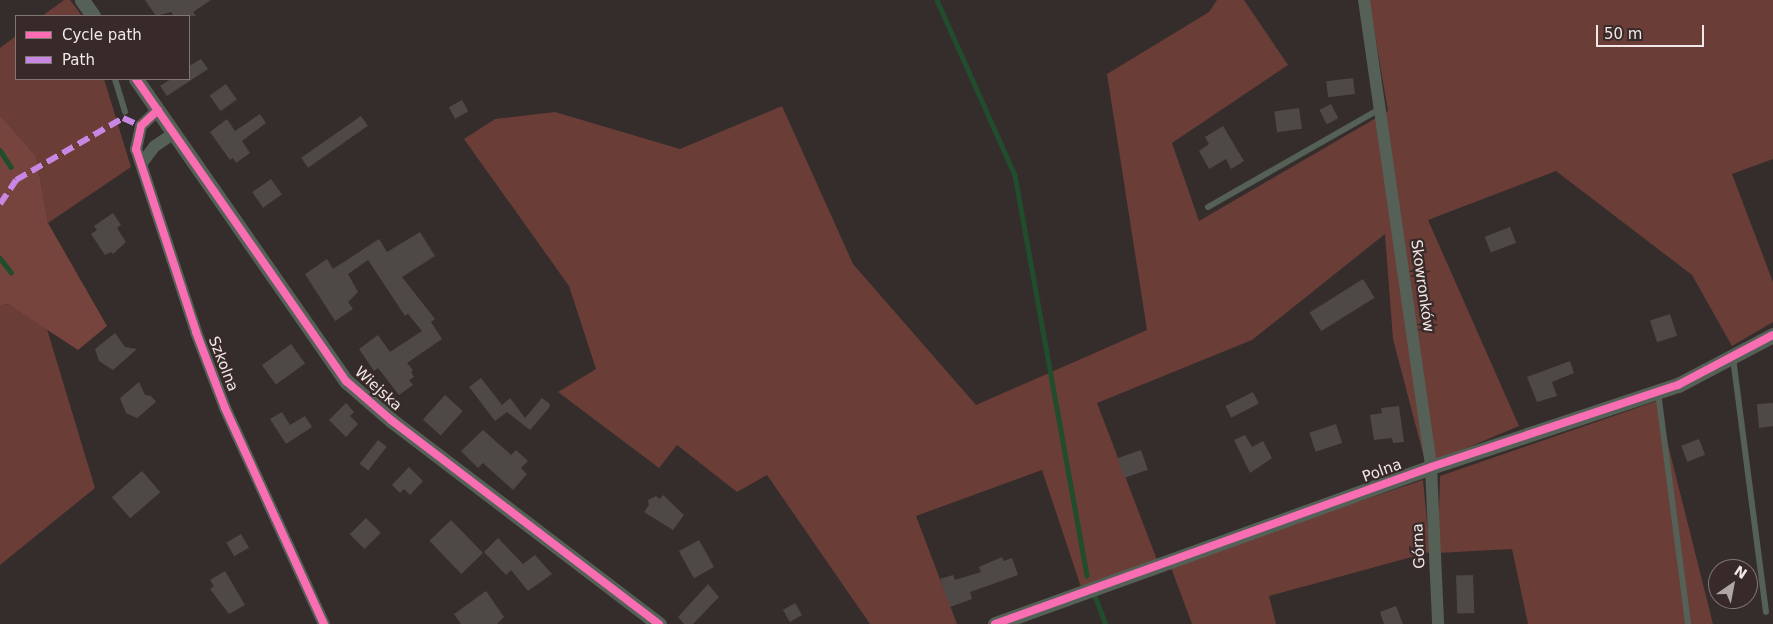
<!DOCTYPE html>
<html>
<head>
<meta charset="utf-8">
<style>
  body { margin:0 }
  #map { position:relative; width:1773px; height:624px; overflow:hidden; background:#342d2c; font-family:"DejaVu Sans",sans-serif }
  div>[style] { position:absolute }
  .green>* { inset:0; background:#6a3d37 }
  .forest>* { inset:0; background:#76433d }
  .stream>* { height:4.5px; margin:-2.25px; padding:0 2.25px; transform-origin:2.25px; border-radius:2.25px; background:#214d2d }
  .building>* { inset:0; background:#4e4847; transform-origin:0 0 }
  .service>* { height:6px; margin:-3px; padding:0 3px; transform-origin:3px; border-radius:3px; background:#556056 }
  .minor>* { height:12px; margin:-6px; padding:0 6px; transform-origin:6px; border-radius:6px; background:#556056 }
  .tertiary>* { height:15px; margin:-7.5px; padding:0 7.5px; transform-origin:7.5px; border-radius:7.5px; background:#556056 }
  .quiet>* { height:6px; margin-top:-3px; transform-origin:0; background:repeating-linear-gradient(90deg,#c787e3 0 12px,transparent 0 18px) }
  .cycleway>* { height:8px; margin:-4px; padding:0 4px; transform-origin:4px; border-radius:4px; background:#f96db3 }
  span { translate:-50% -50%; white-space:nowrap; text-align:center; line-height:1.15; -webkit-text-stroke:4.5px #382a28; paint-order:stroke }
  .street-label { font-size:15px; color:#f1e8e7 }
  .legend { position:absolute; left:15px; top:15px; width:175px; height:65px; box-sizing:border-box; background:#382a28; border:1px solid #827674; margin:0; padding:6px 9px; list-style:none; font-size:15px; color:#f1e8e7 }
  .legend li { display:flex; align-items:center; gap:10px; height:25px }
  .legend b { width:25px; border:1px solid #827674 }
  .north { position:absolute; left:1708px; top:559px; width:50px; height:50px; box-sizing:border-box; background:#382a28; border:1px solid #827674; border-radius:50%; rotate:33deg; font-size:14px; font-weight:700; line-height:20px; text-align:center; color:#f1e8e7 }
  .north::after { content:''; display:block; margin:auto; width:18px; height:22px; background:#afa7a6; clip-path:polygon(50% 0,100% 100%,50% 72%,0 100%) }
  .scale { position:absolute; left:1596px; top:25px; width:108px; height:22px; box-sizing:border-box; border:2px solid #f1e8e7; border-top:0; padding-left:6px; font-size:15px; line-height:18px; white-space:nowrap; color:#f1e8e7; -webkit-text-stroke:4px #382a28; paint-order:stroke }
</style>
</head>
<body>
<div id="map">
  <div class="green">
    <i style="clip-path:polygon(64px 0,70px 0,82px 16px,42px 16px)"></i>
    <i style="clip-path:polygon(1217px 0,1244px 0,1288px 65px,1172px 143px,1199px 221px,1388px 111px,1369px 0,1773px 0,1773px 159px,1732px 174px,1773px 282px,1773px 322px,1732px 346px,1692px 275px,1556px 171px,1428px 220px,1519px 426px,1426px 465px,1393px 339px,1385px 234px,1252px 340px,1097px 403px,1159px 565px,1082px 590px,1042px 470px,916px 516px,957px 624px,870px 624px,767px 475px,737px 492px,677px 445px,659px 468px,558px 392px,596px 369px,569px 286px,464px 139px,495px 119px,555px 112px,680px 149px,782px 106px,853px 264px,976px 405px,1147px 330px,1107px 74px,1209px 12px)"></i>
    <i style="clip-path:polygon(16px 36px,16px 79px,104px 79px,131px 167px,48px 223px,36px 156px,0 115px,0 48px)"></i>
    <i style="clip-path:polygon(8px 304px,47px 329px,95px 488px,0 565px,0 306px)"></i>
    <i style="clip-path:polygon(1657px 401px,1713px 624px,1528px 624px,1512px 549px,1438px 553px,1440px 476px)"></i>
    <i style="clip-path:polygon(1423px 480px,1430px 552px,1269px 596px,1276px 624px,1192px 624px,1170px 565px)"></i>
  </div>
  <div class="forest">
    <i style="clip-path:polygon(0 115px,36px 156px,48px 223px,107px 326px,78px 350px,8px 304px,0 306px)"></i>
  </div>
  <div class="stream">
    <i style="left:937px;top:0;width:192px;rotate:66deg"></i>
    <i style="left:1015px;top:175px;width:407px;rotate:79.8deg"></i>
    <i style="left:0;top:150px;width:20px;rotate:57deg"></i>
    <i style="left:0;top:258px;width:18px;rotate:52deg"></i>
    <i style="left:1095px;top:596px;width:30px;rotate:69deg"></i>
  </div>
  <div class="building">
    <i style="clip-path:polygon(145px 0,211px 0,193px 12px,196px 16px,174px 16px,171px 12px,156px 16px)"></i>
    <i style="clip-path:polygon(201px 59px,208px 69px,167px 96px,160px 86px,171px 79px,189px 79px,189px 66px)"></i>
    <i style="left:1353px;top:78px;width:16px;height:27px;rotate:83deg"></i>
    <i style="left:226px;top:84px;width:19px;height:20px;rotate:55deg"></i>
    <i style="left:462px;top:100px;width:13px;height:15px;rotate:61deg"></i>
    <i style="left:1331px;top:104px;width:16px;height:13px;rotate:63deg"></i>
    <i style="left:1299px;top:108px;width:21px;height:25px;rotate:82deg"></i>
    <i style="clip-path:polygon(260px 114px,266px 123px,242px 141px,250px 153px,236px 163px,233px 158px,230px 160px,210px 132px,227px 119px,235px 131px)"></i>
    <i style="left:361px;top:116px;width:12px;height:73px;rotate:55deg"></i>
    <i style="clip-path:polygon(1223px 126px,1244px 161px,1231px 169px,1226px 159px,1209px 169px,1199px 151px,1209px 144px,1205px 137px)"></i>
    <i style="left:271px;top:179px;width:19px;height:23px;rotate:55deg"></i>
    <i style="clip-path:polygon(113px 213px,121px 225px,117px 228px,126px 242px,113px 254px,111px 252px,105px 255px,91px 234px,97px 230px,94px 226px)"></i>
    <i style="left:1510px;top:227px;width:17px;height:27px;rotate:69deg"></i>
    <i style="clip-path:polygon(420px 232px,435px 256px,402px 277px,435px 319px,431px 322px,442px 339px,407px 363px,413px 370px,411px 372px,414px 377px,409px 380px,413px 385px,399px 395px,378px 368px,374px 371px,359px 349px,378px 335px,390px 352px,422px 331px,408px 314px,405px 316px,368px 260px,348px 274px,358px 292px,348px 302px,353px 309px,335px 321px,305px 274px,327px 259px,333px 269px,379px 239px,387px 252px)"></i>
    <i style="left:1363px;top:279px;width:22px;height:63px;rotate:58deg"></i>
    <i style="left:1670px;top:314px;width:23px;height:21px;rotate:72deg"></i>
    <i style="clip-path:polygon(115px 333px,125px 347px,137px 349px,113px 370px,99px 361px,95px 349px)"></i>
    <i style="left:291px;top:344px;width:24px;height:36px;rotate:54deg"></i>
    <i style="clip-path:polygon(1570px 361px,1574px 373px,1552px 382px,1557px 396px,1537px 402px,1527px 377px)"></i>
    <i style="clip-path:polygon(481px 378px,502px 405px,510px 398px,525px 418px,542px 398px,550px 404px,549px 408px,530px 430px,507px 412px,495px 421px,469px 387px)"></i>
    <i style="clip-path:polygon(139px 382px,145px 395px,151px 396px,156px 402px,137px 418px,126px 413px,120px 398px)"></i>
    <i style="left:1253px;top:392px;width:13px;height:31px;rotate:63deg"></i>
    <i style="left:445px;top:395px;width:24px;height:33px;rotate:42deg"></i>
    <i style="clip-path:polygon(346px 403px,354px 412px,350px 416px,358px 424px,346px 437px,329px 420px)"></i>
    <i style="clip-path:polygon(1773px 403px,1773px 426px,1759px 428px,1757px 404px)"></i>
    <i style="clip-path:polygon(1399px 406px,1404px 442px,1393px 443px,1392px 438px,1374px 440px,1370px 415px,1382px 413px,1381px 408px)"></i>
    <i style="clip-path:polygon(282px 412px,290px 425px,305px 416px,312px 427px,286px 444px,270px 419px)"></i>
    <i style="left:1336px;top:424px;width:20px;height:28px;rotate:72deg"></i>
    <i style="clip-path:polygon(483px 430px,511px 455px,516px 450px,528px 461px,521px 468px,527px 474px,513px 490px,483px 463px,478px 468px,461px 451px)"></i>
    <i style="clip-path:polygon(1245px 435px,1252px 447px,1263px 441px,1272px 458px,1250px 473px,1234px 440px)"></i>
    <i style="left:1699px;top:439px;width:17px;height:19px;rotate:69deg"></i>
    <i style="left:378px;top:440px;width:11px;height:30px;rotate:38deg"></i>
    <i style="left:1141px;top:450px;width:21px;height:25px;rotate:71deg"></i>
    <i style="clip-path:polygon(409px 467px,423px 481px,410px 495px,404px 489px,400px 493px,392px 485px)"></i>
    <i style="left:142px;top:471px;width:28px;height:40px;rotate:49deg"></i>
    <i style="clip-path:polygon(663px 495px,684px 515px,673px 530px,644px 512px,649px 505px,648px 500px,656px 496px,660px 499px)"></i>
    <i style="left:366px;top:518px;width:21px;height:23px;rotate:45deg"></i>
    <i style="left:451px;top:520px;width:46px;height:30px;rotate:46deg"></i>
    <i style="left:241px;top:534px;width:16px;height:17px;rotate:60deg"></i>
    <i style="clip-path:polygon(498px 538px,523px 564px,535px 555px,552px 574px,528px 591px,511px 570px,506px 575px,484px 552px)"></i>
    <i style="left:699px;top:540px;width:31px;height:23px;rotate:61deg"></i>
    <i style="clip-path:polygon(1002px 557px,1004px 561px,1012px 558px,1018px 575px,970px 592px,972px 599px,950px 607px,940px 579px,953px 575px,955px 580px,981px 572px,979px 567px)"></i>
    <i style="clip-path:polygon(225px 571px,245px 605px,229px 614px,210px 589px,214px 586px,210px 580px)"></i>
    <i style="left:1473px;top:575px;width:38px;height:17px;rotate:88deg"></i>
    <i style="clip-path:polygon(708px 584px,719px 597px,693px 624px,684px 624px,678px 617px)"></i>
    <i style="clip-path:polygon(486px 591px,504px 617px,497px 624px,461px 624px,454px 614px)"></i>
    <i style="left:795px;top:603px;width:14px;height:14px;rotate:60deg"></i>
    <i style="clip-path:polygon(1396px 606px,1403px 624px,1384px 624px,1380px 612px)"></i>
  </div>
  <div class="service">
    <i style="left:115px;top:79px;width:34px;rotate:73deg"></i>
    <i style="left:1208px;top:207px;width:198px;rotate:-29.7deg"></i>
    <i style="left:1733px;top:358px;width:256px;rotate:82.6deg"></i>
    <i style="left:1658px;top:392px;width:234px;rotate:82.6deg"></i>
  </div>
  <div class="minor">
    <i style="left:1364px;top:0;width:472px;rotate:81.8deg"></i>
    <i style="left:1431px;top:467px;width:157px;rotate:87.4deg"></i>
    <i style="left:158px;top:110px;width:23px;rotate:137deg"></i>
    <i style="left:141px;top:126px;width:24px;rotate:102deg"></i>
    <i style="left:136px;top:149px;width:193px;rotate:71.8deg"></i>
    <i style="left:196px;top:332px;width:81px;rotate:69.1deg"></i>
    <i style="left:225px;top:408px;width:238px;rotate:65.4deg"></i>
    <i style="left:142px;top:163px;width:21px;rotate:-53deg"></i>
    <i style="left:155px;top:146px;width:23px;rotate:-34deg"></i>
  </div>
  <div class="tertiary">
    <i style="left:82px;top:0;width:19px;rotate:55deg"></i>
    <i style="left:136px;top:79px;width:368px;rotate:55.2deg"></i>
    <i style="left:346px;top:381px;width:60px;rotate:40.9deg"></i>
    <i style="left:391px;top:420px;width:337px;rotate:37.3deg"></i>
    <i style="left:995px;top:624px;width:463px;rotate:-19.8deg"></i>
    <i style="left:1431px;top:467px;width:260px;rotate:-18.4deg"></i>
    <i style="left:1678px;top:385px;width:107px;rotate:-27.8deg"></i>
  </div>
  <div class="quiet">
    <i style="left:0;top:204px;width:29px;rotate:-56deg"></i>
    <i style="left:16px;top:180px;width:124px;rotate:-30.1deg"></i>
    <i style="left:123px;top:118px;width:20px;rotate:24deg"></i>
  </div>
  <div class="cycleway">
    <i style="left:136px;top:79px;width:368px;rotate:55.2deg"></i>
    <i style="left:346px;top:381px;width:60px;rotate:40.9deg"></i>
    <i style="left:391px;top:420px;width:337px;rotate:37.3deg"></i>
    <i style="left:158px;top:110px;width:23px;rotate:137deg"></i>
    <i style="left:141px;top:126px;width:24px;rotate:102deg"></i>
    <i style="left:136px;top:149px;width:193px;rotate:71.8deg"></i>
    <i style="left:196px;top:332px;width:81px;rotate:69.1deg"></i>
    <i style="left:225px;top:408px;width:238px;rotate:65.4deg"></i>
    <i style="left:995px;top:624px;width:463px;rotate:-19.8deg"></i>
    <i style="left:1431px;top:467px;width:260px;rotate:-18.4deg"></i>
    <i style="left:1678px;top:385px;width:107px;rotate:-27.8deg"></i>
  </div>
  <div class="street-label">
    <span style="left:1422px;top:286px;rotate:82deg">Skowronków</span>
    <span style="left:223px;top:364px;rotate:69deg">Szkolna</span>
    <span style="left:378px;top:389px;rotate:42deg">Wiejska</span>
    <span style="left:1382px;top:471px;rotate:-20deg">Polna</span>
    <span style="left:1419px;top:546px;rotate:-93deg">Górna</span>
  </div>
  <ul class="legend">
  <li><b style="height:6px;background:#f96db3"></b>Cycle path</li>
  <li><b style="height:6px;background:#c787e3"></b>Path</li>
  </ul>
  <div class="north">N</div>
  <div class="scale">50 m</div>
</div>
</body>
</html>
